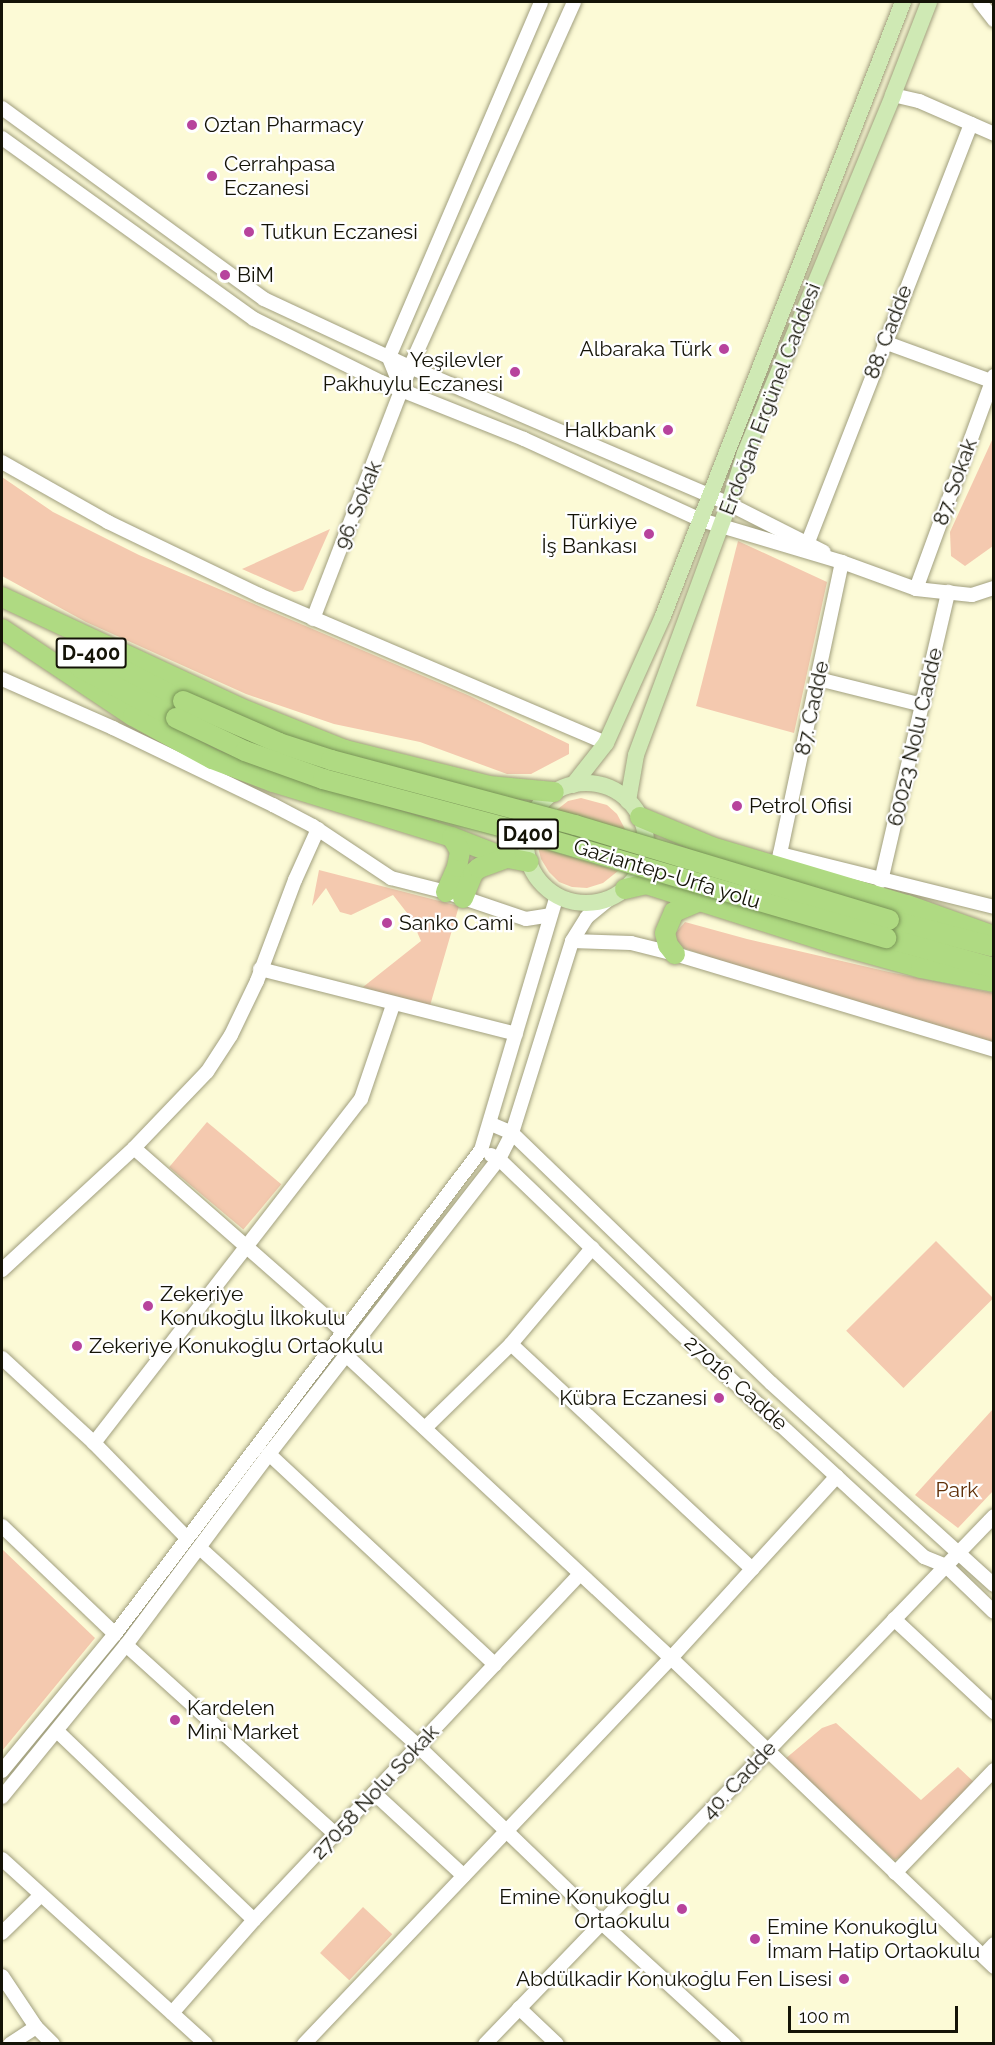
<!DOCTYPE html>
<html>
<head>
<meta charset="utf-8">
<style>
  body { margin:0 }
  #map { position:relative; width:995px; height:2045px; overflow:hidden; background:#fcfad6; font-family:Raleway,sans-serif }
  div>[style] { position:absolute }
  .green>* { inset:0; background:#f4c9af; transform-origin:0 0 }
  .roads { filter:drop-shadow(0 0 2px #a19f7e) drop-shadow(0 0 2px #a19f7e) }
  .minor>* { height:14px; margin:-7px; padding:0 7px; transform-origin:7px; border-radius:7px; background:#fff }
  .major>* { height:16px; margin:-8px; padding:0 8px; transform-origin:8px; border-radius:8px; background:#cfe9b4 }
  .major>.ring { margin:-8px; padding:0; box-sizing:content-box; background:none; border:16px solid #cfe9b4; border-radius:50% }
  .highway>* { height:20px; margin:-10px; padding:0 10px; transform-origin:10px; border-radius:10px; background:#afda82 }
  .bridges { filter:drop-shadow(0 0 2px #799457) drop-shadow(0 0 2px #799457) }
  .highway-bridge>* { height:20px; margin:-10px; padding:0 10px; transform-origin:10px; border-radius:10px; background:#afda82 }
  .dots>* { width:16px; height:16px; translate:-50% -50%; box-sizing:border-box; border:3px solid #fff; border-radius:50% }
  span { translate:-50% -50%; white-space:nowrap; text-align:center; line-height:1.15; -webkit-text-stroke:4.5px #fff; paint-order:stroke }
  .shield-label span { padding:2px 4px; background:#fff; border:2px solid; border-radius:4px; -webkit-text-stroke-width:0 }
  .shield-label { font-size:20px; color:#141307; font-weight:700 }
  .poi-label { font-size:21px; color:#141307 }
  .left { translate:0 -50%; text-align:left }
  .right { translate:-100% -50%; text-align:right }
  .street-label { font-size:21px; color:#141307 }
  .park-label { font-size:21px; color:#5f2f08 }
  .frame { position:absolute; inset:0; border:3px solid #141307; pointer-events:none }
  .scale { position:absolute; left:788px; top:2006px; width:170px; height:27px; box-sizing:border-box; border:3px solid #141307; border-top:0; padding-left:8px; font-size:18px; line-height:21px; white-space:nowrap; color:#141307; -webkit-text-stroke:4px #fff; paint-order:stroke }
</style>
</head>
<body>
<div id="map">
  <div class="green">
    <i style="clip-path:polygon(993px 438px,993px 546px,965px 566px,951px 556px,950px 532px)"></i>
    <i style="clip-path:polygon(2px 477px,53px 512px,139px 555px,470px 696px,569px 744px,569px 754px,531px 774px,507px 774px,420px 742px,334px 724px,246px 694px,86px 622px,2px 576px)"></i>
    <i style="clip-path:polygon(330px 529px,303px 590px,294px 592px,242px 569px)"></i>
    <i style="clip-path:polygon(738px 541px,827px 582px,794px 733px,696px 706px)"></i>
    <i style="clip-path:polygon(581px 798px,607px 805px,617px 814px,626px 831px,554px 812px,568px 801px)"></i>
    <i style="clip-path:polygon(538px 847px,618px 871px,603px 883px,587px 888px,572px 887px,559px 882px,549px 872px,541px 859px)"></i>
    <i style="clip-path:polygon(319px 870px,459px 906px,429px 1009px,363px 987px,421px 941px,411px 918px,393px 895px,351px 915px,340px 912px,326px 888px,312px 906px)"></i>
    <i style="clip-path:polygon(685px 922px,747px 939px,889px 972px,993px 993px,993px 1042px,726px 963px,672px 944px,673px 936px)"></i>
    <i style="left:207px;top:1122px;width:97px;height:59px;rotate:40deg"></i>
    <i style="left:936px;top:1241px;width:81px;height:127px;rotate:45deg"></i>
    <i style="clip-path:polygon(993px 1409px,993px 1491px,958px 1528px,915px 1495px)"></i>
    <i style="clip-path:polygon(2px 1549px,95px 1638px,2px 1751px)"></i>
    <i style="clip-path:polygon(836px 1723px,921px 1800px,958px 1767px,976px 1784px,906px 1855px,894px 1860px,785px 1759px,822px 1728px)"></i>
    <i style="left:363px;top:1907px;width:40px;height:63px;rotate:43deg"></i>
  </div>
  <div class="roads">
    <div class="minor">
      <i style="left:980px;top:2px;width:23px;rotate:52deg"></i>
      <i style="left:893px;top:95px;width:27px;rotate:13deg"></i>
      <i style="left:919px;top:101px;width:82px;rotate:23.7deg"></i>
      <i style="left:2px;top:108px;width:324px;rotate:36.1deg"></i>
      <i style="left:264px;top:299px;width:161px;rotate:25deg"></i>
      <i style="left:410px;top:367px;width:347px;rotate:23.2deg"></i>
      <i style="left:729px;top:504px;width:106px;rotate:26.8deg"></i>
      <i style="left:2px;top:138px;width:310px;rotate:35.7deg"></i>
      <i style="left:254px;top:319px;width:142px;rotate:26.4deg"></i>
      <i style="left:381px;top:382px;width:154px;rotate:21.7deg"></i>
      <i style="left:524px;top:439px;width:195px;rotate:24.6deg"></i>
      <i style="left:701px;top:520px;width:147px;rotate:16.6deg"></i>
      <i style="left:842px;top:562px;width:79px;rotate:20deg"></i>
      <i style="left:916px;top:589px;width:56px;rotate:6.1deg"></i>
      <i style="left:972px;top:595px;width:23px;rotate:-18deg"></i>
      <i style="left:884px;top:342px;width:114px;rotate:20deg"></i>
      <i style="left:402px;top:390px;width:35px;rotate:-112deg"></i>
      <i style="left:389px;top:357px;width:386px;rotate:-66.8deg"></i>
      <i style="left:2px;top:462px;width:122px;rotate:29.5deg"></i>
      <i style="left:108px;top:522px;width:168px;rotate:25.8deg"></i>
      <i style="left:259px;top:595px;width:377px;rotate:23.1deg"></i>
      <i style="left:808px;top:542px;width:449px;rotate:-68.7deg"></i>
      <i style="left:842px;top:562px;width:299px;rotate:102deg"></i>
      <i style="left:780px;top:854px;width:220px;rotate:13.9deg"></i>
      <i style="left:916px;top:589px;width:227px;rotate:-69.9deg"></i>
      <i style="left:313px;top:619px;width:270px;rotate:-68.9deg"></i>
      <i style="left:410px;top:367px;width:400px;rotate:-65.8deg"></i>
      <i style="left:2px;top:679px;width:121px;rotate:23.8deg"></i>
      <i style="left:113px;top:728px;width:178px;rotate:25.7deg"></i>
      <i style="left:273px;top:805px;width:45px;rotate:27.7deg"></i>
      <i style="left:313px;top:826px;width:94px;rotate:33.7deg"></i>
      <i style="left:391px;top:878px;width:57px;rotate:14.3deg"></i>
      <i style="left:446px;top:892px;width:84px;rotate:18.6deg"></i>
      <i style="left:526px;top:919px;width:24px;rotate:-9deg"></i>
      <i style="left:818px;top:679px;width:107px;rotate:14deg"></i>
      <i style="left:881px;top:881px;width:297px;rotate:-76.9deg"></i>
      <i style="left:572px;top:941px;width:59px;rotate:1.9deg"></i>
      <i style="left:631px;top:943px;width:45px;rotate:14deg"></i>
      <i style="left:675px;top:954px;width:333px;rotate:16.7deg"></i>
      <i style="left:260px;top:969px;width:264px;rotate:14.2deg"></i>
      <i style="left:491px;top:1124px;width:23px;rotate:23deg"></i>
      <i style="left:512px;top:1133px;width:360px;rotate:44deg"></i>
      <i style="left:771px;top:1383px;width:301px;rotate:42.2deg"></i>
      <i style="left:134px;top:1148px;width:277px;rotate:41.3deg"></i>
      <i style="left:491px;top:1155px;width:9px;rotate:27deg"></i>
      <i style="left:499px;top:1159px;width:243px;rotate:43.8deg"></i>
      <i style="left:674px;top:1327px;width:340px;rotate:42.6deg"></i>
      <i style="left:924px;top:1557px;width:24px;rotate:22deg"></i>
      <i style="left:946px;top:1566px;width:66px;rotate:43.8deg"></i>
      <i style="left:2px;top:1270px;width:180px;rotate:-42.7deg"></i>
      <i style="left:134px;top:1148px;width:105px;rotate:-46.2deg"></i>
      <i style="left:207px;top:1072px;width:44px;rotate:-57deg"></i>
      <i style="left:231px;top:1035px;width:60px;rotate:-64.3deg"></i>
      <i style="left:257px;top:981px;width:108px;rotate:-69.4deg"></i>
      <i style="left:295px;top:880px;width:56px;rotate:-65.7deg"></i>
      <i style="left:511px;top:1344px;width:330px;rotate:43deg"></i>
      <i style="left:347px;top:1356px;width:443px;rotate:43deg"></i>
      <i style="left:671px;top:1658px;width:447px;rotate:43.7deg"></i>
      <i style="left:2px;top:1358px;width:125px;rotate:42.7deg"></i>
      <i style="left:94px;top:1443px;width:133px;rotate:45.6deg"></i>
      <i style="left:425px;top:1428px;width:120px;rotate:-44.3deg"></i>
      <i style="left:511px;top:1344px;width:126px;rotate:-49.8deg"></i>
      <i style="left:94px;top:1443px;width:435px;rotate:-52.2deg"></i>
      <i style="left:361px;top:1099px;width:99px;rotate:-71.2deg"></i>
      <i style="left:269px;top:1454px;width:309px;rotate:43deg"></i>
      <i style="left:2px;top:1526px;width:156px;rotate:43.7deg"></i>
      <i style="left:201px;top:1549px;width:293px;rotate:42.2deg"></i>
      <i style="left:418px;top:1746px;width:257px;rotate:43.9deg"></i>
      <i style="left:603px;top:1924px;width:178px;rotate:42.5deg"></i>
      <i style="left:894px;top:1619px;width:137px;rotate:42.9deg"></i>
      <i style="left:126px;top:1645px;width:282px;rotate:42.1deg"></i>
      <i style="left:57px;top:1731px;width:273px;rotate:43.8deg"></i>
      <i style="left:2px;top:1771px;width:178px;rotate:-50.5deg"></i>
      <i style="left:115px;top:1634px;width:607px;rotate:-52.9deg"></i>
      <i style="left:481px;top:1150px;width:266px;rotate:-73.4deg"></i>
      <i style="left:374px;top:1793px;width:122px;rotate:42.7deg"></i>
      <i style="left:2px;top:1797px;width:196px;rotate:-50.8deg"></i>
      <i style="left:126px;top:1645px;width:239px;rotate:-53.2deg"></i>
      <i style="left:269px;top:1454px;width:374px;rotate:-52.1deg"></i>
      <i style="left:499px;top:1159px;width:29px;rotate:-63deg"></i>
      <i style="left:512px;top:1133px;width:201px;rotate:-72.6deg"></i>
      <i style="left:572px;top:941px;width:28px;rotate:-58deg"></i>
      <i style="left:587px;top:917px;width:28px;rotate:-39deg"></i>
      <i style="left:2px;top:1859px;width:275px;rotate:42.2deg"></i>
      <i style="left:895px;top:1873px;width:143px;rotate:-46.1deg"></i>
      <i style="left:2px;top:1933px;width:54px;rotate:-44.3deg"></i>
      <i style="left:983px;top:1956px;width:16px;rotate:-47deg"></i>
      <i style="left:2px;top:1976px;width:61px;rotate:56.3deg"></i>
      <i style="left:36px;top:2027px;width:24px;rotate:45deg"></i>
      <i style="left:519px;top:2008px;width:52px;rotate:43.5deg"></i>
      <i style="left:172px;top:2013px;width:124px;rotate:-48.6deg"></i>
      <i style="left:254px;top:1920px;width:475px;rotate:-46.7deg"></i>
      <i style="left:10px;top:2044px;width:31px;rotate:-33deg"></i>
      <i style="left:304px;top:2044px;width:533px;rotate:-46.45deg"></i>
      <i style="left:671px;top:1658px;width:246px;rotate:-47.6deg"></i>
      <i style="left:485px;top:2044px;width:733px;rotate:-46.05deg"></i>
    </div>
    <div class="major">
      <i class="ring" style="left:526px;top:783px;width:104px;height:104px"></i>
      <i style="left:573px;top:785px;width:53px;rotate:-51.8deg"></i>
      <i style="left:606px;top:743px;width:139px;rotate:-65.8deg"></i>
      <i style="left:663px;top:616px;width:659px;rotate:-68.65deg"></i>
      <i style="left:628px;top:801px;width:47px;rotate:-80.1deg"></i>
      <i style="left:636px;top:755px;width:268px;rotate:-69.7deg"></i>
      <i style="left:729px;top:504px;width:53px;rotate:-72.6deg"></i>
      <i style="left:745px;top:453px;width:387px;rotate:-67.5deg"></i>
      <i style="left:893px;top:95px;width:100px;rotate:-68.8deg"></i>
    </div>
    <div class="highway">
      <i style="left:2px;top:597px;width:263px;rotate:25deg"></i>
      <i style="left:240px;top:708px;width:113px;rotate:21.8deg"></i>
      <i style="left:345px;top:750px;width:148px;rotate:14deg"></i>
      <i style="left:489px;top:786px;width:65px;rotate:5.3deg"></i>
      <i style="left:2px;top:629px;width:157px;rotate:33.6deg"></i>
      <i style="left:133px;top:716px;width:90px;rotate:28.6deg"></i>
      <i style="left:212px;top:759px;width:65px;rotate:20.7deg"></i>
      <i style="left:273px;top:782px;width:187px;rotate:17.1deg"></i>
      <i style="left:452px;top:837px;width:55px;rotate:21.4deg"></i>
      <i style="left:503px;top:857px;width:26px;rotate:11deg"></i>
      <i style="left:87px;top:651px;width:108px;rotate:27.5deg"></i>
      <i style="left:80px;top:668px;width:108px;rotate:27.5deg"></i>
      <i style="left:640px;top:817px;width:78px;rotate:22.6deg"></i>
      <i style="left:712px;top:847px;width:203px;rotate:16.6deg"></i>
      <i style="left:907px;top:905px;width:92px;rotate:19.6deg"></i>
      <i style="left:625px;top:889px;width:22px;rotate:-13deg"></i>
      <i style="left:646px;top:884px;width:195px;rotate:17.6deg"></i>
      <i style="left:832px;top:943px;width:92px;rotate:15.7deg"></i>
      <i style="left:921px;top:968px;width:74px;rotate:10.9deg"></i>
      <i style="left:446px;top:892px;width:27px;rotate:-66deg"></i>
      <i style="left:457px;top:867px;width:16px;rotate:-79deg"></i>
      <i style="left:460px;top:851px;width:16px;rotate:-120deg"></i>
      <i style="left:463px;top:898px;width:27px;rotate:-68deg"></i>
      <i style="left:473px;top:873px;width:8px;rotate:-40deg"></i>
      <i style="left:479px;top:868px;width:29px;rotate:-20deg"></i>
      <i style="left:889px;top:920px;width:105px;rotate:14.3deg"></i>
      <i style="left:886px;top:938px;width:112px;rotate:15.5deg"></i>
      <i style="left:675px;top:954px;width:11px;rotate:-128deg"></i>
      <i style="left:668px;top:945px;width:12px;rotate:-104deg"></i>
      <i style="left:665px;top:933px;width:23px;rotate:-67deg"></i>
      <i style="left:674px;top:912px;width:30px;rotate:-23deg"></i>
    </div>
  </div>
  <div class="bridges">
    <div class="highway-bridge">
      <i style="left:183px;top:701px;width:105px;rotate:23.6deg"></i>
      <i style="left:279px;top:743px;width:55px;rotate:18.1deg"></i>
      <i style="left:331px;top:760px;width:253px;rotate:14.9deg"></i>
      <i style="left:575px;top:825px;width:328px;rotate:16.8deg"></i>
      <i style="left:176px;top:718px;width:76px;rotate:25.6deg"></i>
      <i style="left:245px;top:751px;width:83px;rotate:19.7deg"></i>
      <i style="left:323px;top:779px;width:221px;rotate:14.9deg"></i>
      <i style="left:537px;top:836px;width:364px;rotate:16.3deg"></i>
    </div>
  </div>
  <div class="dots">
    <i style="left:192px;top:125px;background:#b7439d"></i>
    <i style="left:212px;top:176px;background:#b7439d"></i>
    <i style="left:249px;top:232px;background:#b7439d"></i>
    <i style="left:225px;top:275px;background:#b7439d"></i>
    <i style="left:724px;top:349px;background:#b7439d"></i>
    <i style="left:515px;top:372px;background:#b7439d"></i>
    <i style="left:668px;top:430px;background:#b7439d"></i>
    <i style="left:649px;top:534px;background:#b7439d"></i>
    <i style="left:737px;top:806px;background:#b7439d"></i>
    <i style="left:387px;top:923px;background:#b7439d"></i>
    <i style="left:148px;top:1306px;background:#b7439d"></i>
    <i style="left:77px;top:1346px;background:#b7439d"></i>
    <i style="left:719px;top:1398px;background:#b7439d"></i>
    <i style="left:175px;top:1720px;background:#b7439d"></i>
    <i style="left:682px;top:1909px;background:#b7439d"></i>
    <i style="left:755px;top:1939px;background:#b7439d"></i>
    <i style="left:844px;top:1979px;background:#b7439d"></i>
  </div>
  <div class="shield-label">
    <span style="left:91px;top:653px">D-400</span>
    <span style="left:528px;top:834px">D400</span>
  </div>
  <div class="poi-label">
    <span class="left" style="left:204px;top:125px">Oztan Pharmacy</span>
    <span class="left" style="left:224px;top:176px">Cerrahpasa<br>Eczanesi</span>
    <span class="left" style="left:261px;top:232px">Tutkun Eczanesi</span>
    <span class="left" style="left:237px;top:275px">BiM</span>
    <span class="right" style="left:712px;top:349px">Albaraka Türk</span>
    <span class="right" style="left:503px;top:372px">Yeşilevler<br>Pakhuylu Eczanesi</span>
    <span class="right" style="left:656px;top:430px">Halkbank</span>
    <span class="right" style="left:637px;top:534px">Türkiye<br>İş Bankası</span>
    <span class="left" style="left:749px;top:806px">Petrol Ofisi</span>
    <span class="left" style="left:399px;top:923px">Sanko Cami</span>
    <span class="left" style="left:160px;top:1306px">Zekeriye<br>Konukoğlu İlkokulu</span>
    <span class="left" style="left:89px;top:1346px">Zekeriye Konukoğlu Ortaokulu</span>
    <span class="right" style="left:707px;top:1398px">Kübra Eczanesi</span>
    <span class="left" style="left:187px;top:1720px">Kardelen<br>Mini Market</span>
    <span class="right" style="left:670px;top:1909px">Emine Konukoğlu<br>Ortaokulu</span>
    <span class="left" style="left:767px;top:1939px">Emine Konukoğlu<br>İmam Hatip Ortaokulu</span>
    <span class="right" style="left:832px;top:1979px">Abdülkadir Konukoğlu Fen Lisesi</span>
  </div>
  <div class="street-label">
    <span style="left:888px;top:332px;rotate:-69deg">88. Cadde</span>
    <span style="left:770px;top:399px;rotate:-69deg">Erdoğan Ergünel Caddesi</span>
    <span style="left:955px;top:482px;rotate:-70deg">87. Sokak</span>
    <span style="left:358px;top:505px;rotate:-68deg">96. Sokak</span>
    <span style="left:812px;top:708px;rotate:-78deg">87. Cadde</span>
    <span style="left:915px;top:737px;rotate:-77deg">60023 Nolu Cadde</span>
    <span style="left:667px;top:874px;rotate:17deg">Gaziantep-Urfa yolu</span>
    <span style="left:736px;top:1383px;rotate:42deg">27016. Cadde</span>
    <span style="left:739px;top:1780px;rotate:-47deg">40. Cadde</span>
    <span style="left:375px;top:1792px;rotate:-47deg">27058 Nolu Sokak</span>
  </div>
  <div class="park-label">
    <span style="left:957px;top:1490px">Park</span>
  </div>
  <div class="frame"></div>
  <div class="scale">100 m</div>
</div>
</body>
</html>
